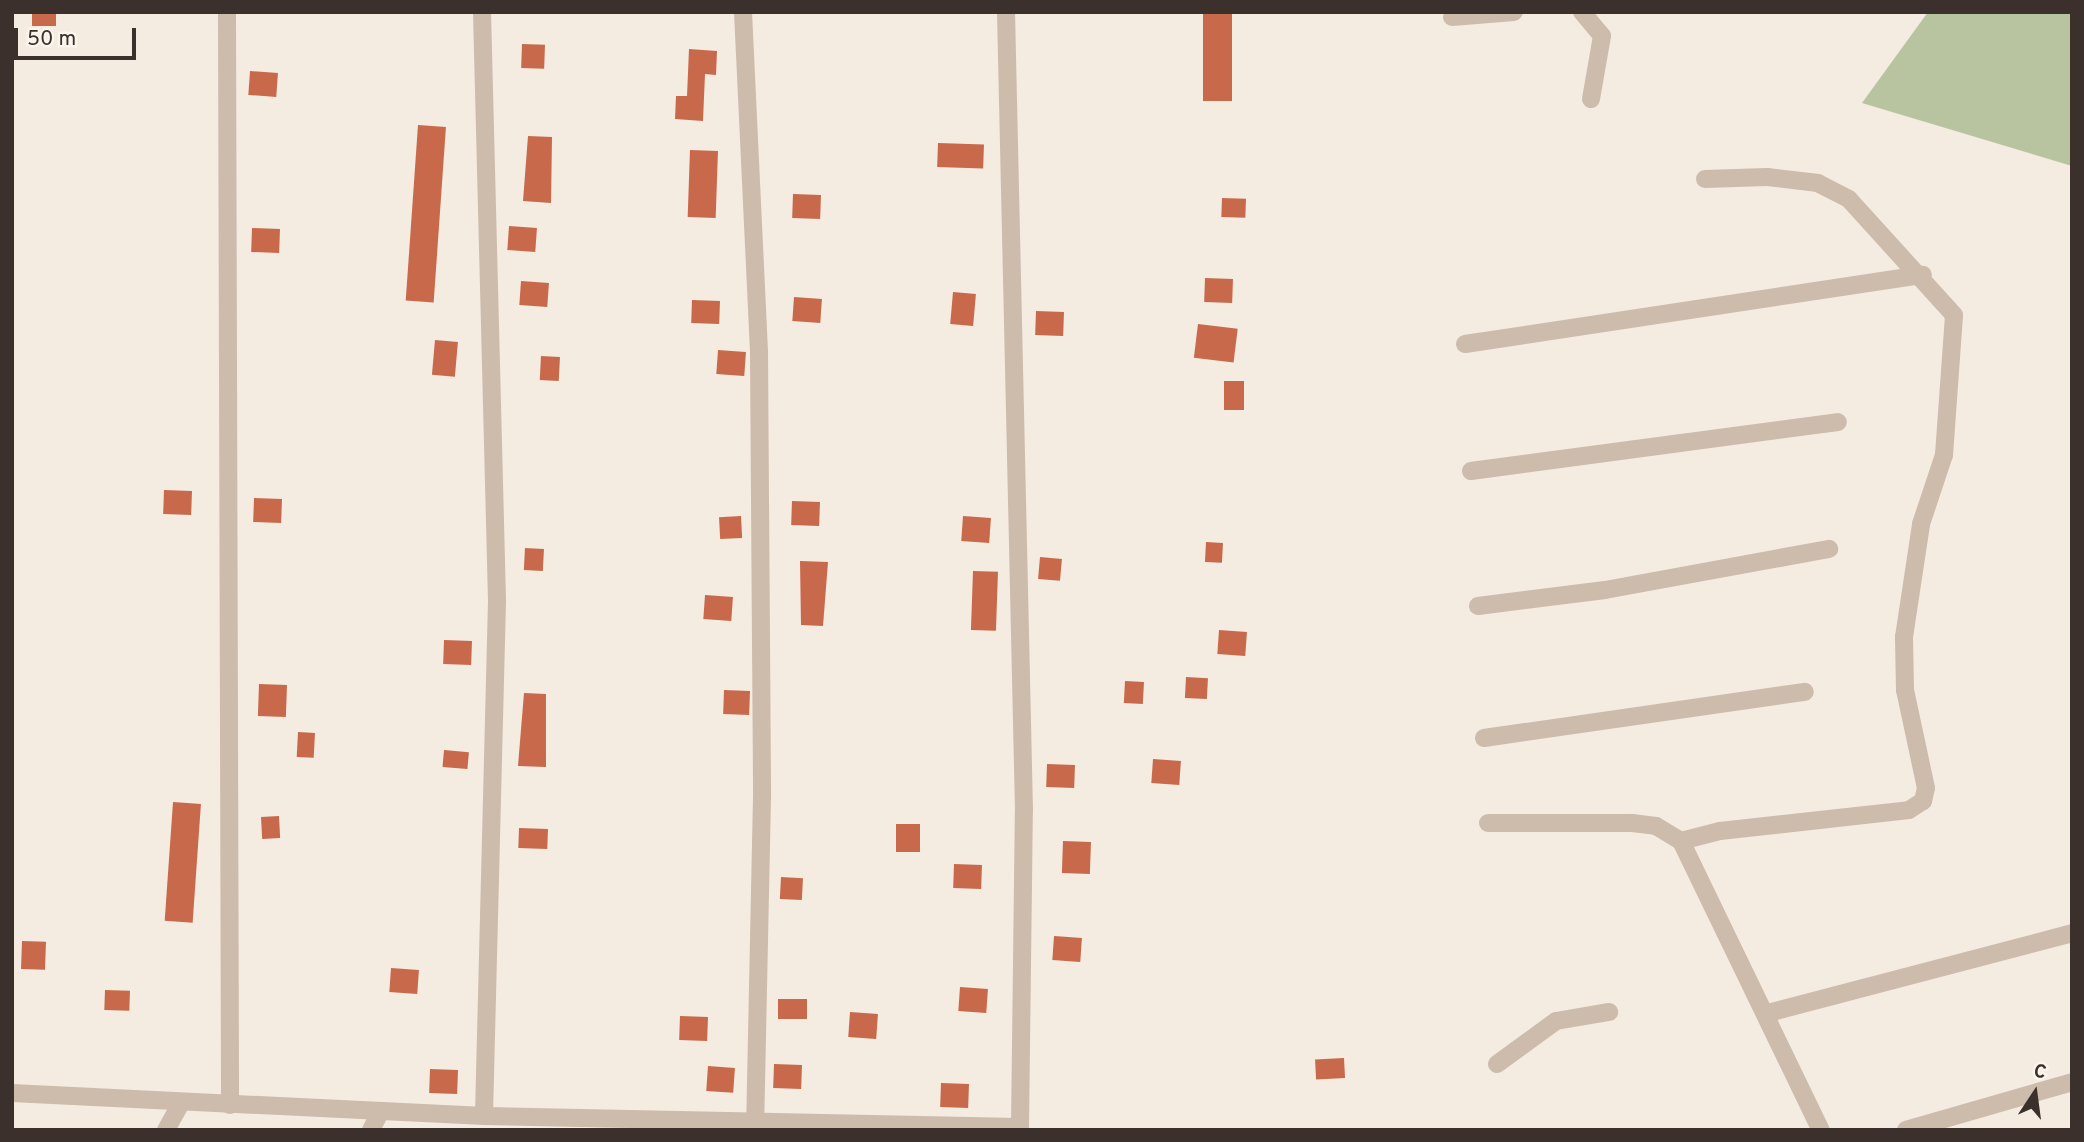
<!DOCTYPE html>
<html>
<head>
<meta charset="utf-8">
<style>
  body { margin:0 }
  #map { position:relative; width:2084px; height:1142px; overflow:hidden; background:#f4ebe1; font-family:Overpass,sans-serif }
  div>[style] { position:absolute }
  .green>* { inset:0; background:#b8c4a0 }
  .building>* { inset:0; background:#c8694b; transform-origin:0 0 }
  .minor>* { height:18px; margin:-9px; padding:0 9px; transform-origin:9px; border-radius:9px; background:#cdbbac }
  span { translate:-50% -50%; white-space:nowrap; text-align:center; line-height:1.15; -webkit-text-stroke:5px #fbf5ee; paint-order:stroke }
  .frame { position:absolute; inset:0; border:14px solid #3b302b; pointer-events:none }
  .north { position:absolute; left:2000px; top:1058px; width:70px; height:70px; -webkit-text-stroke:5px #fbf5ee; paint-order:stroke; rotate:13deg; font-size:19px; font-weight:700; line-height:28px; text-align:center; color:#3b302b }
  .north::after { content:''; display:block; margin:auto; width:24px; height:32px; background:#3b302b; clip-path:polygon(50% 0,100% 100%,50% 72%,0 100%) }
  .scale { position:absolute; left:14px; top:28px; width:122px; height:32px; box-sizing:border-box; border:4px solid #3b302b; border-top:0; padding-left:9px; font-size:21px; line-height:24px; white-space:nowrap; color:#3b302b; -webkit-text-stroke:5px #fbf5ee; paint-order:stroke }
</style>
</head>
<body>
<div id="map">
  <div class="green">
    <i style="clip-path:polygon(1928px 12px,2072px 12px,2072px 166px,1862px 103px)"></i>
  </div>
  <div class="building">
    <i style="left:32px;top:12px;width:24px;height:14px"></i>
    <i style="left:1203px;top:12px;width:29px;height:89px"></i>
    <i style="left:522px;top:44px;width:23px;height:24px;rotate:2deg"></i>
    <i style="clip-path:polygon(689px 49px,717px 51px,716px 75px,705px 74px,703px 121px,675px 119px,676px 96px,687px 96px)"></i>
    <i style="left:250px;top:71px;width:28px;height:24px;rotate:4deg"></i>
    <i style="left:418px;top:125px;width:28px;height:176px;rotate:4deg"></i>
    <i style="clip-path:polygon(528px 136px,552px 137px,551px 203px,523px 201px)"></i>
    <i style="left:938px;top:143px;width:46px;height:24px;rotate:2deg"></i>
    <i style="left:690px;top:150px;width:28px;height:67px;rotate:2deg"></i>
    <i style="left:793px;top:194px;width:28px;height:24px;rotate:2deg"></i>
    <i style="left:1222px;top:198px;width:24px;height:19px;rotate:2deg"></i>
    <i style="left:509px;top:226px;width:28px;height:24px;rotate:4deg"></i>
    <i style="left:252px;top:228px;width:28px;height:24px;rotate:2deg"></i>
    <i style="left:1205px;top:278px;width:28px;height:24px;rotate:2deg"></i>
    <i style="left:521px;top:281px;width:28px;height:24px;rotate:4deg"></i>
    <i style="left:953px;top:292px;width:23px;height:32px;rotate:5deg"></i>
    <i style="left:794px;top:297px;width:28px;height:24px;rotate:4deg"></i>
    <i style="left:692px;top:300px;width:28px;height:23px;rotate:2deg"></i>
    <i style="left:1036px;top:311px;width:28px;height:24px;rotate:2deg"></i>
    <i style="left:1198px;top:324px;width:40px;height:34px;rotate:7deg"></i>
    <i style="left:435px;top:340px;width:23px;height:35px;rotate:5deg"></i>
    <i style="left:718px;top:350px;width:28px;height:24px;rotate:4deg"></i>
    <i style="left:541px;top:356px;width:19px;height:24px;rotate:3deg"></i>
    <i style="left:1224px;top:381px;width:20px;height:29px"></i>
    <i style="left:164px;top:490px;width:28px;height:24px;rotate:2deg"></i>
    <i style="left:254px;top:498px;width:28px;height:24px;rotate:2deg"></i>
    <i style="left:792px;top:501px;width:28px;height:24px;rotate:2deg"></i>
    <i style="left:741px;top:516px;width:22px;height:22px;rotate:87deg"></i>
    <i style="left:963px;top:516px;width:28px;height:25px;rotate:4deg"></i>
    <i style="left:1206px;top:542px;width:17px;height:20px;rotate:3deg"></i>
    <i style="left:525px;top:548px;width:19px;height:22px;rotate:3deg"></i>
    <i style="left:1040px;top:557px;width:22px;height:22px;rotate:5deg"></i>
    <i style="clip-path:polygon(800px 561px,828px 562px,823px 626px,801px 625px)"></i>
    <i style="left:973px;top:571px;width:25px;height:59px;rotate:2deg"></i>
    <i style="left:705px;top:595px;width:28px;height:24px;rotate:4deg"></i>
    <i style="left:1219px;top:630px;width:28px;height:24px;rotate:4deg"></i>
    <i style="left:444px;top:640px;width:28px;height:24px;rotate:2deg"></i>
    <i style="left:1186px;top:677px;width:22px;height:21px;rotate:3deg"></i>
    <i style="left:1125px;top:681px;width:19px;height:22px;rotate:3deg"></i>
    <i style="left:259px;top:684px;width:28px;height:32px;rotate:2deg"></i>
    <i style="left:724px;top:690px;width:26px;height:24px;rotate:2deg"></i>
    <i style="clip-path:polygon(524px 693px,546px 694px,546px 767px,518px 766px)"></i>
    <i style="left:298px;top:732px;width:17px;height:25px;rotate:3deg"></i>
    <i style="left:444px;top:750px;width:25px;height:17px;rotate:5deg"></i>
    <i style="left:1153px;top:759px;width:28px;height:24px;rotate:4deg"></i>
    <i style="left:1047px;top:764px;width:28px;height:23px;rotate:2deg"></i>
    <i style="left:173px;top:802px;width:28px;height:119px;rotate:4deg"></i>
    <i style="left:279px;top:816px;width:22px;height:18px;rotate:87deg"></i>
    <i style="left:896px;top:824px;width:24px;height:28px"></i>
    <i style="left:519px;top:828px;width:29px;height:20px;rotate:2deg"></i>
    <i style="left:1063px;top:841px;width:28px;height:32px;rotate:2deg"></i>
    <i style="left:954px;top:864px;width:28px;height:24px;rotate:2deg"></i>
    <i style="left:781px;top:877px;width:22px;height:22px;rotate:3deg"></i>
    <i style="left:1054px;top:936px;width:28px;height:24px;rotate:4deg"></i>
    <i style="left:22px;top:941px;width:24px;height:28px;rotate:2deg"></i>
    <i style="left:391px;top:968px;width:28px;height:24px;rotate:4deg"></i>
    <i style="left:960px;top:987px;width:28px;height:24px;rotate:4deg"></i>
    <i style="left:105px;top:990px;width:25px;height:20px;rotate:2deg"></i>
    <i style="left:778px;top:999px;width:29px;height:20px"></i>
    <i style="left:850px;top:1012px;width:28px;height:25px;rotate:4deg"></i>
    <i style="left:680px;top:1016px;width:28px;height:24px;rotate:2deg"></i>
    <i style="left:1344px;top:1058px;width:20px;height:29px;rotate:87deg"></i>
    <i style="left:774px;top:1064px;width:28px;height:24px;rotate:2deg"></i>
    <i style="left:708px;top:1066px;width:27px;height:25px;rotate:4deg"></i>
    <i style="left:430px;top:1069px;width:28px;height:24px;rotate:2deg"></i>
    <i style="left:941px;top:1083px;width:28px;height:24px;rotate:2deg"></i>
  </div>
  <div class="minor">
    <i style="left:227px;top:12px;width:1093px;rotate:89.84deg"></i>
    <i style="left:482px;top:12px;width:589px;rotate:88.54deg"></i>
    <i style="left:497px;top:601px;width:515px;rotate:91.45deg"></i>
    <i style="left:743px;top:12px;width:342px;rotate:87.3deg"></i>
    <i style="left:759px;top:354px;width:443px;rotate:89.6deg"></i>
    <i style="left:762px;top:797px;width:321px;rotate:91.2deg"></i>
    <i style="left:1582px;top:12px;width:31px;rotate:50deg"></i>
    <i style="left:1602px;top:36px;width:64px;rotate:99.9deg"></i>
    <i style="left:1452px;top:17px;width:62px;rotate:-4.6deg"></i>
    <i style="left:1465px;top:344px;width:463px;rotate:-8.6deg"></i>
    <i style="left:1471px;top:471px;width:370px;rotate:-7.6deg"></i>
    <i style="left:1478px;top:606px;width:128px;rotate:-7.2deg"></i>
    <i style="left:1605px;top:590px;width:228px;rotate:-10.4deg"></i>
    <i style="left:1484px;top:738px;width:324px;rotate:-8.2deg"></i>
    <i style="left:1488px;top:823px;width:144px"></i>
    <i style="left:1632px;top:823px;width:24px;rotate:7deg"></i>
    <i style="left:1656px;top:826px;width:29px;rotate:31deg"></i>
    <i style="left:1681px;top:841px;width:321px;rotate:64.2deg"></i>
    <i style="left:1681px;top:841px;width:40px;rotate:-14.4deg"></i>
    <i style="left:1720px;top:831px;width:190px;rotate:-6.3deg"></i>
    <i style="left:1909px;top:810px;width:17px;rotate:-33deg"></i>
    <i style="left:1923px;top:801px;width:13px;rotate:-77deg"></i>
    <i style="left:1926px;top:788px;width:100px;rotate:-102.1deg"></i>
    <i style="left:1905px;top:690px;width:53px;rotate:-91.1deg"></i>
    <i style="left:1904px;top:637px;width:114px;rotate:-81.4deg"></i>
    <i style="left:1921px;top:524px;width:73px;rotate:-71.6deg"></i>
    <i style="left:1944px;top:455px;width:140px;rotate:-85.9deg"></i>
    <i style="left:1954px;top:315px;width:156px;rotate:-132.2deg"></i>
    <i style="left:1849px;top:199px;width:35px;rotate:-153deg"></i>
    <i style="left:1818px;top:183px;width:51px;rotate:-173.3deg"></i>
    <i style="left:1767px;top:177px;width:62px;rotate:178.2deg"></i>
    <i style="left:1768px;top:1013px;width:314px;rotate:-14.7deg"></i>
    <i style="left:1497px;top:1064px;width:73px;rotate:-36.1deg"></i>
    <i style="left:1556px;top:1021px;width:54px;rotate:-9.6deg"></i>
    <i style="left:12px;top:1093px;width:473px;rotate:2.8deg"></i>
    <i style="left:484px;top:1116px;width:536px;rotate:1.18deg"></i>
    <i style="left:1020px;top:1127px;width:316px;rotate:-89.3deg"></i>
    <i style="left:1024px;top:811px;width:799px;rotate:-91.29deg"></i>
    <i style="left:166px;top:1130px;width:31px;rotate:-61deg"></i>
    <i style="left:371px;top:1130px;width:20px;rotate:-63deg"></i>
    <i style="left:1906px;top:1130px;width:173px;rotate:-16.1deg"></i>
  </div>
  <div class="frame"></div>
  <div class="north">С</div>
  <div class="scale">50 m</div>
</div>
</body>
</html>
